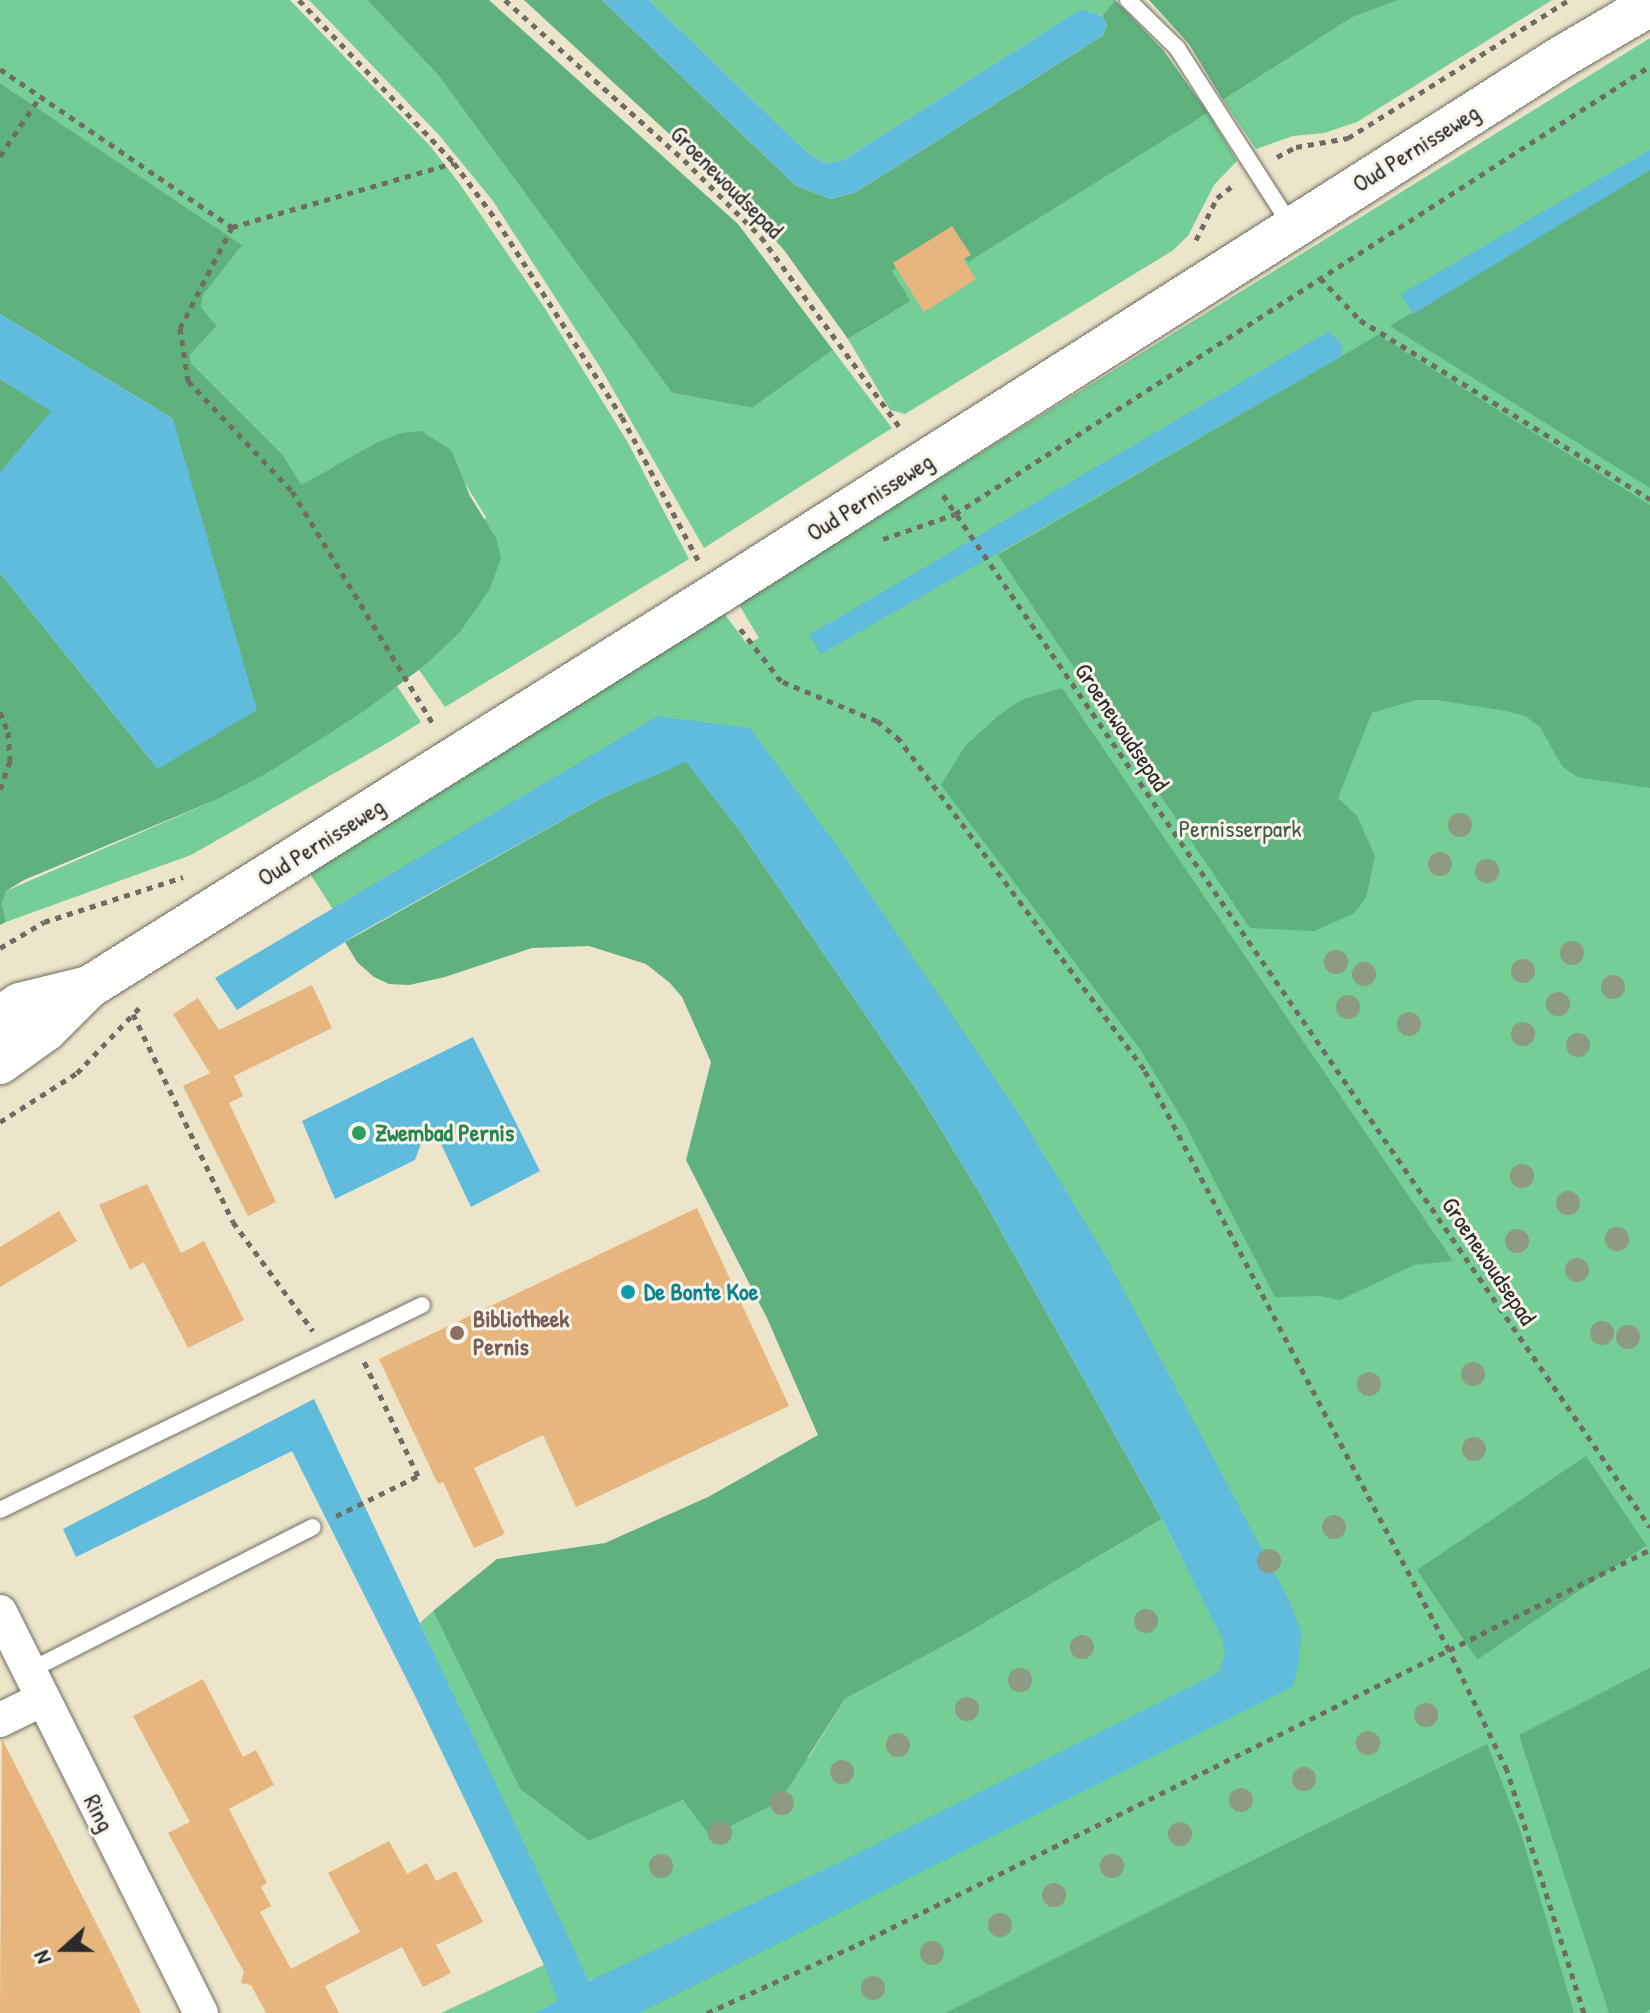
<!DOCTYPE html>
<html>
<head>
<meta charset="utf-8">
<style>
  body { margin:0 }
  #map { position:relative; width:1650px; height:2013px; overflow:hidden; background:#ece5c9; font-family:"Patrick Hand",sans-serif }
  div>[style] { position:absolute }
  .green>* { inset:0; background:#74ce95 }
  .forest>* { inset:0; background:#5fb17e; transform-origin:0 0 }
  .water>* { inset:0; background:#5fbcdd }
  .building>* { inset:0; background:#e7b57e }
  .path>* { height:5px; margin-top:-2.5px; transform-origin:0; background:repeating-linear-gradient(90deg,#6f6c62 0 6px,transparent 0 12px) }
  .roads { filter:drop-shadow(0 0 2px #6f6c62) drop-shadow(0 0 2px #6f6c62) }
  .service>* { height:16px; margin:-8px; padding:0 8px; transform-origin:8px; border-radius:8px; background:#fff }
  .minor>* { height:34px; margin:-17px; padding:0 17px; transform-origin:17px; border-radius:17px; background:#fff }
  .tertiary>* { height:42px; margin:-21px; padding:0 21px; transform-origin:21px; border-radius:21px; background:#fff }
  .trees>* { width:24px; height:24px; margin:-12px; border-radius:50%; background:#8e9a84 }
  .dots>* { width:22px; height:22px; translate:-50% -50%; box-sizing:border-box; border:4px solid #f7f3e8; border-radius:50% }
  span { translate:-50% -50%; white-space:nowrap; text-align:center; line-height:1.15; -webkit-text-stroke:6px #f7f3e8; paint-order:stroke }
  .street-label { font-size:24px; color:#2b2b2b }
  .park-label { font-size:24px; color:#415c4b }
  .leisure-label { font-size:24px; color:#27864d; font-weight:700 }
  .left { translate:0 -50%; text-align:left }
  .culture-label { font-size:24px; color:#0d838f; font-weight:700 }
  .education-label { font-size:24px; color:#785e54; font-weight:700 }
  .north { position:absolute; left:24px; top:1909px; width:80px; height:80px; -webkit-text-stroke:6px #f7f3e8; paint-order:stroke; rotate:249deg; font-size:22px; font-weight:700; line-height:32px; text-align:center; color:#2b2b2b }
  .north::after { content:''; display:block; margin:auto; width:28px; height:36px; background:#2b2b2b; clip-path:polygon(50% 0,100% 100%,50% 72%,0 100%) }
</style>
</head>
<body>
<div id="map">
  <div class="green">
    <i style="clip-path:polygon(0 0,290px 0,431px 147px,459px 183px,544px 307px,627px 441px,689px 559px,445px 707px,419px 670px,424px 666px,486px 517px,459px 474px,331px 468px,301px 486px,283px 455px,191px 363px,190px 355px,217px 326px,201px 307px,203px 295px,241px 245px,0 83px)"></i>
    <i style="clip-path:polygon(309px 0,367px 0,438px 75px,672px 393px,752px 408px,833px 350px,892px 428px,704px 548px,600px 367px,493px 201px,439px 135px)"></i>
    <i style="clip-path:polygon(649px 0,1115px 0,1102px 16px,1081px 9px,843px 160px,826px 163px,810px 155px)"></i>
    <i style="clip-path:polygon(1398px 0,1552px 0,1357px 122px,1324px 133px,1293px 136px,1256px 149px,1223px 100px,1351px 18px)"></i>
    <i style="clip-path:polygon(1650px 38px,1650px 2013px,610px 2013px,591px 1979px,589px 1981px,547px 1897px,420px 1623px,433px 1611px,520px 1789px,589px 1841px,683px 1800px,696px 1817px,809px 1757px,845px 1699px,962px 1636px,1162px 1519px,1181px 1557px,1206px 1544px,689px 720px,658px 717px,334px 911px,307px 869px,723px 612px,747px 644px,759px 638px,738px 603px)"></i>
    <i style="clip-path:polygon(1208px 113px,1237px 161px,1214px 185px,1188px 236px,1172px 251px,905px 414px,890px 410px,848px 339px,911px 301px,892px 271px,950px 234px,969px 261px)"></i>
    <i style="clip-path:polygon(397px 686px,421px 722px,389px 742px,191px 855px,6px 922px,2px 905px,6px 891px,218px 799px,266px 774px)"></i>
    <i style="clip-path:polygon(544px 1965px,559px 2001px,534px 2013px,441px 2013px)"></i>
  </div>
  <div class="forest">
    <i style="clip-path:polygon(367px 0,489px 0,738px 224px,833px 350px,752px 408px,672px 393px,438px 75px)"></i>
    <i style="clip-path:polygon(524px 0,602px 0,795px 185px,831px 199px,856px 192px,1102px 36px,1107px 25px,1102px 16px,1115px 0,1163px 50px,1208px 113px,968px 262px,950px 234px,892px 271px,911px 301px,848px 339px,784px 250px,730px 190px)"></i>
    <i style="clip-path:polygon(1149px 0,1398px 0,1351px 18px,1223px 100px,1189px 44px)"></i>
    <i style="clip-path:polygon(0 83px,242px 245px,203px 295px,201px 307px,217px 326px,190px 355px,191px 363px,283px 455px,301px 485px,378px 442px,402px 433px,421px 431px,451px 450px,470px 496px,496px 538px,501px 559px,489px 590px,460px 632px,424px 666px,364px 711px,266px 774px,218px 799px,24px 880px,6px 891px,2px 905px,6px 922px,0 925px,0 573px,158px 769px,173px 419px,0 314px)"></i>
    <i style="clip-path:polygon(1650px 170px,1650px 488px,1390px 326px)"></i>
    <i style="clip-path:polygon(1378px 335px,1650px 505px,1650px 788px,1577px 777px,1562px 766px,1540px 727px,1525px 716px,1506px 711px,1437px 700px,1416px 700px,1372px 713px,1338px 798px,1357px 816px,1375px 856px,1366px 898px,1353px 914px,1314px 931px,1250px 928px,998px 555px)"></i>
    <i style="clip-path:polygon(0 379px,52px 411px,0 473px)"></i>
    <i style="clip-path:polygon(1062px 688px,1453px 1261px,1414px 1265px,1340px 1300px,1320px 1296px,1275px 1297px,1184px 1122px,1140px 1049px,941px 785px,965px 746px,998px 716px,1021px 700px)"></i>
    <i style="clip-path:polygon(686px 761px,740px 831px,918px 1092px,982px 1197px,1162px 1519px,962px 1636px,845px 1699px,780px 1801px,710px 1836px,683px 1800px,589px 1841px,520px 1789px,433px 1611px,497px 1559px,605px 1543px,708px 1497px,818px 1435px,767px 1318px,686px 1160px,711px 1062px,682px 997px,670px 983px,646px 964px,589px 946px,532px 948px,445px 977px,409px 985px,389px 984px,374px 977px,357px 962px,345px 942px,602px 798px)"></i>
    <i style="left:1586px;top:1456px;width:108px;height:204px;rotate:56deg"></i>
    <i style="clip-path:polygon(1650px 1668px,1650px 2009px,1644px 2013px,1609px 2013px,1519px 1735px)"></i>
    <i style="clip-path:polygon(1487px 1744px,1519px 1827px,1574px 2013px,945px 2013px)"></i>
  </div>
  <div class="water">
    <i style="clip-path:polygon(602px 0,649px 0,810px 155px,826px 163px,843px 160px,1081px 9px,1102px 16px,1107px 25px,1102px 36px,856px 192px,831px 199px,795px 185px)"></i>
    <i style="clip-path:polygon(1650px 150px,1650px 170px,1413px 314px,1401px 294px)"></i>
    <i style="clip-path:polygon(0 314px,173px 419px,257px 710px,158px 769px,0 573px,0 473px,51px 411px,0 379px)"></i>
    <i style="clip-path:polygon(1329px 331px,1342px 345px,1342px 356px,821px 654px,809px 635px)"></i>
    <i style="clip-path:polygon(658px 716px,750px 728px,843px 854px,1017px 1111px,1105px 1255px,1289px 1600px,1301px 1631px,1299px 1662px,1293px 1686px,1286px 1690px,639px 2013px,534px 2013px,558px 2001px,544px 1965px,417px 1700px,292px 1451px,76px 1557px,63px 1529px,314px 1399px,589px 1981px,853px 1856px,1218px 1673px,1225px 1654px,1222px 1638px,1162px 1519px,982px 1197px,918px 1092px,740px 831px,686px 762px,602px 798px,359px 933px,237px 1010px,215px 978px)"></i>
    <i style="clip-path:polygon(473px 1037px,540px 1171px,471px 1207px,433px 1127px,426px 1130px,415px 1160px,335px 1199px,302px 1121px)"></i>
  </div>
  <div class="building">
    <i style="clip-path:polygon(952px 226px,971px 255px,963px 259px,976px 279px,924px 312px,893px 263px)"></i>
    <i style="clip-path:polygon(312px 985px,332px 1028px,234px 1076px,243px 1096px,229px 1103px,276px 1202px,248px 1216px,183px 1086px,210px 1073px,173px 1014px,198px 998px,219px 1030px)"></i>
    <i style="clip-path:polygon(147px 1184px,181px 1253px,204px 1241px,244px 1320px,188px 1348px,144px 1262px,130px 1270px,99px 1205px)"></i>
    <i style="clip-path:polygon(697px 1208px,789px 1406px,576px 1507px,543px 1435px,474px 1468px,505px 1534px,474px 1548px,443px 1482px,438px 1484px,379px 1359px)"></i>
    <i style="clip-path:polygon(59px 1211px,77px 1241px,0 1287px,0 1247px)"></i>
    <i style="clip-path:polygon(203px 1679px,243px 1757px,256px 1750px,274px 1785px,229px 1809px,267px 1883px,261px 1887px,271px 1906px,260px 1912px,291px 1969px,360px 1932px,328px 1873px,389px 1841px,407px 1874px,427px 1863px,436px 1881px,456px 1871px,483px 1922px,436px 1945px,451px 1973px,423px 1987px,402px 1947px,325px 1986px,339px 2013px,266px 2013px,251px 1985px,241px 1983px,244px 1972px,168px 1833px,190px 1822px,133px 1716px)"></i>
    <i style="clip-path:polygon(2px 1739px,114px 1958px,141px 2013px,0 2013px)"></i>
  </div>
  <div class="path">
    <i style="left:299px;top:0;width:225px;rotate:46.4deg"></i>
    <i style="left:454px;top:163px;width:72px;rotate:53.4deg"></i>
    <i style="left:497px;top:221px;width:232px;rotate:57.5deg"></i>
    <i style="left:622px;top:417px;width:162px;rotate:62deg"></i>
    <i style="left:505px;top:0;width:240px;rotate:41.8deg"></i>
    <i style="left:684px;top:160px;width:109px;rotate:45deg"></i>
    <i style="left:761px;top:237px;width:238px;rotate:53.9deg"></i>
    <i style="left:0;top:69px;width:281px;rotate:34.3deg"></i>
    <i style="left:232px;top:227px;width:231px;rotate:-16.1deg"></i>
    <i style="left:0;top:156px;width:71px;rotate:-55.9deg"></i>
    <i style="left:1277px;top:157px;width:21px;rotate:-28deg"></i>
    <i style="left:1296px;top:147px;width:53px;rotate:-9.8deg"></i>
    <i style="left:1348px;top:138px;width:261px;rotate:-32deg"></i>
    <i style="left:232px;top:227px;width:114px;rotate:117.2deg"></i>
    <i style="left:180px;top:328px;width:54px;rotate:81.4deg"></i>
    <i style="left:188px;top:381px;width:151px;rotate:46.6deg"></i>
    <i style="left:292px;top:491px;width:272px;rotate:58.8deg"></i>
    <i style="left:1196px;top:240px;width:47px;rotate:-63.4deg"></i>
    <i style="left:1217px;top:198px;width:23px;rotate:-38deg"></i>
    <i style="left:1320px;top:278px;width:58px;rotate:46.4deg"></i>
    <i style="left:1360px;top:320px;width:341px;rotate:31.7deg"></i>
    <i style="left:943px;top:495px;width:1251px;rotate:55.59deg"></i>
    <i style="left:883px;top:539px;width:76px;rotate:-19.1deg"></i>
    <i style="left:955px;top:514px;width:827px;rotate:-32.81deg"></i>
    <i style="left:0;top:712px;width:22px;rotate:68deg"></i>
    <i style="left:8px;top:732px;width:29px;rotate:86deg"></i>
    <i style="left:10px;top:761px;width:31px;rotate:109deg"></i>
    <i style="left:0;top:948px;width:51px;rotate:-30.6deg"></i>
    <i style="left:44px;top:922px;width:146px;rotate:-17.9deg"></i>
    <i style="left:133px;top:1014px;width:231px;rotate:64.3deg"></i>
    <i style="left:233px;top:1222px;width:135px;rotate:53.7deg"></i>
    <i style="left:0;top:1122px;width:91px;rotate:-32.5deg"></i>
    <i style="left:77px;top:1073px;width:93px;rotate:-46.3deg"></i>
    <i style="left:336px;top:1516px;width:91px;rotate:-26deg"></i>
    <i style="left:418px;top:1476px;width:127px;rotate:-115.2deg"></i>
    <i style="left:707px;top:2013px;width:167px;rotate:-24.4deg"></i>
    <i style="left:859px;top:1944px;width:659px;rotate:-26.49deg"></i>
    <i style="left:1449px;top:1650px;width:656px;rotate:-117.7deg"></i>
    <i style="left:1144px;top:1069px;width:410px;rotate:-126.6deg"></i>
    <i style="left:900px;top:740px;width:30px;rotate:-140deg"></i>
    <i style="left:877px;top:721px;width:104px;rotate:-157.4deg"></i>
    <i style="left:781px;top:681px;width:70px;rotate:-128deg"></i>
    <i style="left:1584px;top:2013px;width:255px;rotate:-107.6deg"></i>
    <i style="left:1507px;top:1770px;width:133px;rotate:-115.8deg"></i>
    <i style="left:1449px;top:1650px;width:225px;rotate:-26.5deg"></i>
  </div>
  <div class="roads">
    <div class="service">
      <i style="left:1128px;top:0;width:69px;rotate:44.4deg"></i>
      <i style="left:1177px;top:48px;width:213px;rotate:57.3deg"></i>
      <i style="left:0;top:1510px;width:469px;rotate:-25.9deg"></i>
      <i style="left:29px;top:1671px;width:318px;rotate:-26.9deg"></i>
    </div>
    <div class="minor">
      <i style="left:0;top:1612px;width:449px;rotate:63.4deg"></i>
      <i style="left:0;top:1720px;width:46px;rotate:-26deg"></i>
    </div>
    <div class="tertiary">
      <i style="left:0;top:1017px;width:24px;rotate:-33deg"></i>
      <i style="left:20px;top:1004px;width:70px;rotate:-14deg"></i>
      <i style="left:0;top:1063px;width:57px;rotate:-35.7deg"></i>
      <i style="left:46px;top:1030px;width:61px;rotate:-45deg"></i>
      <i style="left:89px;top:987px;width:742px;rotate:-32.06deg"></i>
      <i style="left:718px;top:593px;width:995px;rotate:-32.44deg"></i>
      <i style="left:1558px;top:59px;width:107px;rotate:-30.4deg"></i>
    </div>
  </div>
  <div class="trees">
    <i style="left:1460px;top:825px"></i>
    <i style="left:1440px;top:864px"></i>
    <i style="left:1487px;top:871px"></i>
    <i style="left:1572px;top:953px"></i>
    <i style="left:1336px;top:962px"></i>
    <i style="left:1523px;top:971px"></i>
    <i style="left:1364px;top:974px"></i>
    <i style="left:1613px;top:987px"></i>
    <i style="left:1558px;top:1004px"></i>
    <i style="left:1348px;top:1007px"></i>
    <i style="left:1409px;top:1024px"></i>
    <i style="left:1523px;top:1034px"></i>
    <i style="left:1578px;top:1045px"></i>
    <i style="left:1522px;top:1176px"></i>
    <i style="left:1568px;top:1203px"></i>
    <i style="left:1617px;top:1239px"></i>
    <i style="left:1517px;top:1241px"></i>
    <i style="left:1577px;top:1270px"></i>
    <i style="left:1602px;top:1333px"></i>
    <i style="left:1628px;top:1337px"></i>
    <i style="left:1473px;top:1374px"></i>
    <i style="left:1369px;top:1384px"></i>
    <i style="left:1474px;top:1449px"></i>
    <i style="left:1334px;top:1527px"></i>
    <i style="left:1269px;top:1561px"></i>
    <i style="left:1146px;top:1621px"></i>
    <i style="left:1082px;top:1647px"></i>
    <i style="left:1020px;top:1680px"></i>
    <i style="left:967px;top:1709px"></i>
    <i style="left:1426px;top:1715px"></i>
    <i style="left:1368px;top:1743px"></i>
    <i style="left:898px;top:1745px"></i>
    <i style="left:842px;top:1772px"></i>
    <i style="left:1304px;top:1779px"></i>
    <i style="left:1241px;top:1800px"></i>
    <i style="left:782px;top:1803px"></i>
    <i style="left:720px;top:1833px"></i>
    <i style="left:1180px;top:1834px"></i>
    <i style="left:661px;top:1866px"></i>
    <i style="left:1112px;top:1866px"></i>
    <i style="left:1054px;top:1895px"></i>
    <i style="left:1000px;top:1925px"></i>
    <i style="left:932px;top:1953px"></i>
    <i style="left:873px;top:1988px"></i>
  </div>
  <div class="dots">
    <i style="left:359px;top:1133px;background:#2e9e5b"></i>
    <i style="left:628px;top:1292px;background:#0f9aa8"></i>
    <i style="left:457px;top:1333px;background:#8d6e63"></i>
  </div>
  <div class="street-label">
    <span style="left:1416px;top:148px;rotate:-32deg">Oud Pernisseweg</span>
    <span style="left:727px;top:182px;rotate:45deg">Groenewoudsepad</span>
    <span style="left:870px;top:497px;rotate:-32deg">Oud Pernisseweg</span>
    <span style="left:1122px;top:727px;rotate:56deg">Groenewoudsepad</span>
    <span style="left:321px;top:842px;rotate:-32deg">Oud Pernisseweg</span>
    <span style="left:1489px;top:1261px;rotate:56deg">Groenewoudsepad</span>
    <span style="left:99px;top:1813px;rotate:63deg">Ring</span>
  </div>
  <div class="park-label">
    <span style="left:1240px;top:829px">Pernisserpark</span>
  </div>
  <div class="leisure-label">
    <span class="left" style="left:375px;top:1133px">Zwembad Pernis</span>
  </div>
  <div class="culture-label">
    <span class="left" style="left:644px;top:1292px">De Bonte Koe</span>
  </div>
  <div class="education-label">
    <span class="left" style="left:473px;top:1333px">Bibliotheek<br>Pernis</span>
  </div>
  <div class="north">N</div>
</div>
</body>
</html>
